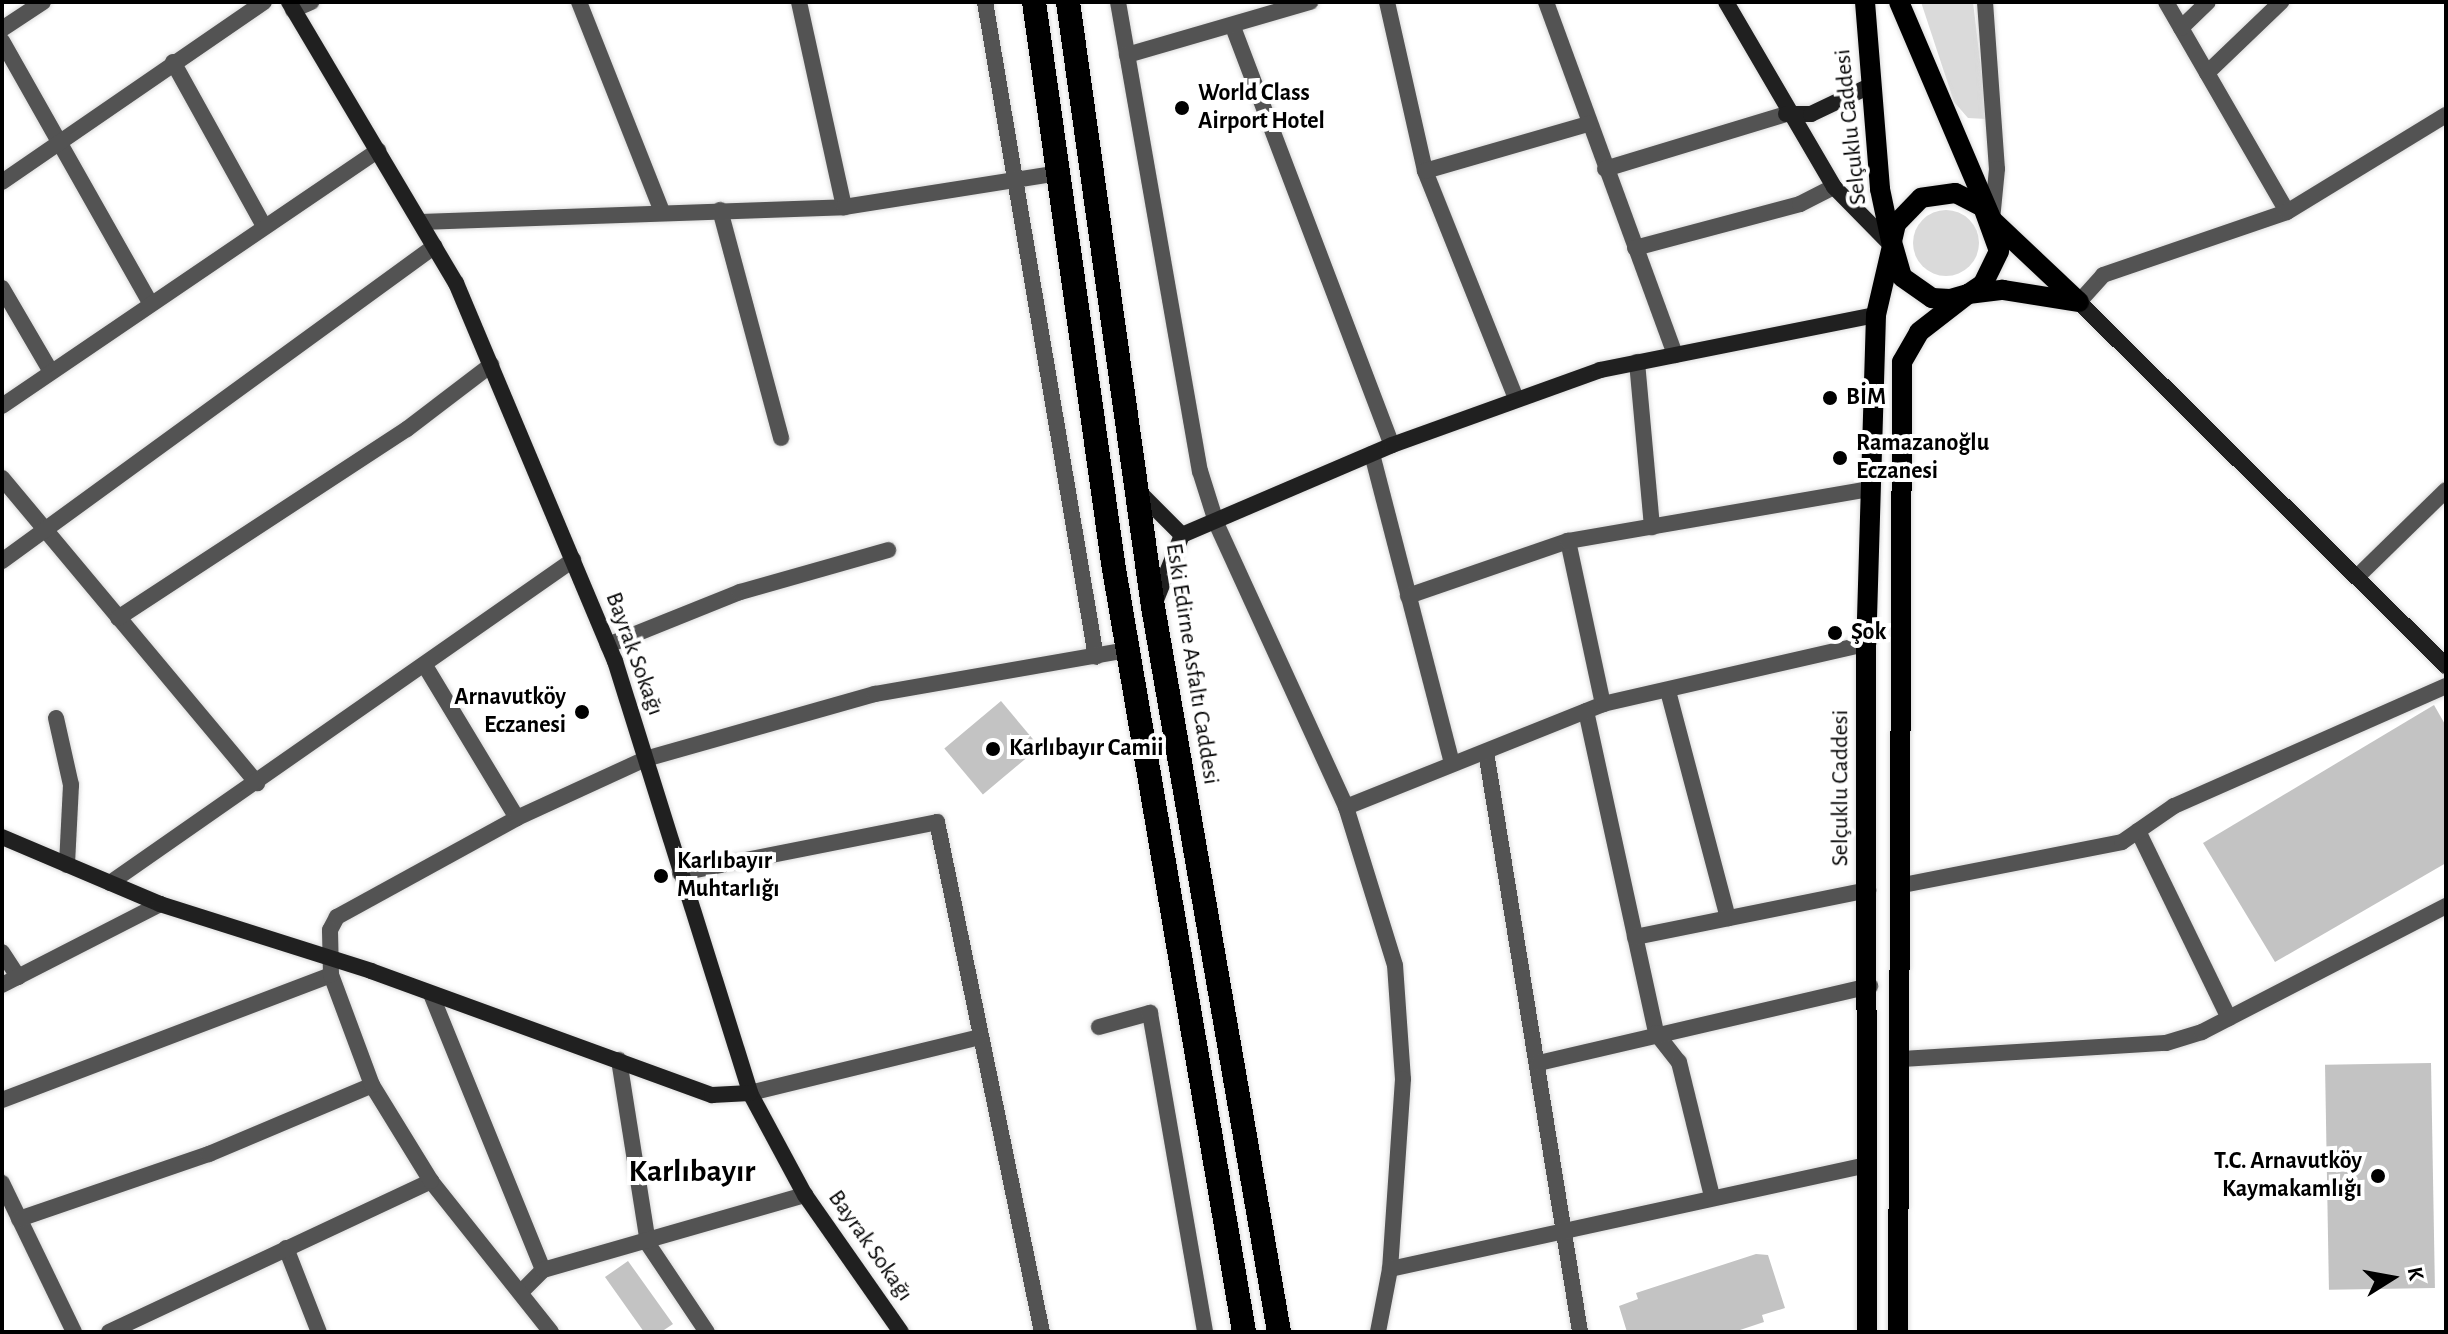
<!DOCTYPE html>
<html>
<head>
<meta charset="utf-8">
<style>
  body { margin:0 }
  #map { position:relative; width:2448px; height:1334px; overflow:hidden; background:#fff; font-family:"Alegreya Sans",sans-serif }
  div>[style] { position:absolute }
  .green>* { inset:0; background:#dadada }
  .round { border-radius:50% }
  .building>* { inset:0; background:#c3c3c3; transform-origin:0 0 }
  .roads { filter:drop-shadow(0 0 2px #dbdbdb) drop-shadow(0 0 2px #dbdbdb) }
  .street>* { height:16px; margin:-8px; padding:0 8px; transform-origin:8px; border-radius:8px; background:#535353 }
  .secondary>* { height:16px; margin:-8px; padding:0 8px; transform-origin:8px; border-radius:8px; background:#202020 }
  .primary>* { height:20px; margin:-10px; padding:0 10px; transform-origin:10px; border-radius:10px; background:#000 }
  .highway>* { height:24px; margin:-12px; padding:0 12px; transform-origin:12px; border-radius:12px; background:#000 }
  .dots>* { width:22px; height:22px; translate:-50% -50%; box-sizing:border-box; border:4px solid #fff; border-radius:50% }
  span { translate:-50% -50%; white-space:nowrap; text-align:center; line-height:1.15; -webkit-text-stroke:8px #fff; paint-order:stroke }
  .poi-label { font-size:24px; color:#000; font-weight:700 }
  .left { translate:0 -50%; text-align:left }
  .right { translate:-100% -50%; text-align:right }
  .street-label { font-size:24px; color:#000 }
  .district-label { font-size:32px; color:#000; font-weight:700 }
  .frame { position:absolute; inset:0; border:4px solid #000; pointer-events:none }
  .north { position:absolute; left:2352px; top:1238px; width:80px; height:80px; -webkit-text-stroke:6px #fff; paint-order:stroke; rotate:79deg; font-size:22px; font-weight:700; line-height:32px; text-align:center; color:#000 }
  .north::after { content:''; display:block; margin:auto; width:28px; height:36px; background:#000; clip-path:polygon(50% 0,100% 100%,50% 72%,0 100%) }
</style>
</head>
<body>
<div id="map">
  <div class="green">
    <i style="clip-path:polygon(1921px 2px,1973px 2px,1987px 119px,1968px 118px,1954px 102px)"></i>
    <i class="round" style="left:1913px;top:210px;width:66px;height:66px"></i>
  </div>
  <div class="building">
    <i style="left:1001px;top:701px;width:60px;height:74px;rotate:50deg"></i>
    <i style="clip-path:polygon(2434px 705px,2446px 726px,2446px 863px,2275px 962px,2203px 843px)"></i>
    <i style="left:2431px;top:1063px;width:225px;height:106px;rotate:89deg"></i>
    <i style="clip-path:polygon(1756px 1254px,1768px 1255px,1785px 1308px,1762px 1315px,1764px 1322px,1734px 1332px,1627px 1332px,1619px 1306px,1638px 1299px,1636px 1293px)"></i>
    <i style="clip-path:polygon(628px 1261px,673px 1324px,661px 1332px,644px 1332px,605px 1277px)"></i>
  </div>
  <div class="roads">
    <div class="street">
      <i style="left:579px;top:2px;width:226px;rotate:68.4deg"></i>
      <i style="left:799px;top:2px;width:210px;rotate:77.6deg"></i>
      <i style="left:985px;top:2px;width:664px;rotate:80.38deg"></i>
      <i style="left:1118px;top:2px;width:476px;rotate:80.1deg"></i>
      <i style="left:1200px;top:471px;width:57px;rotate:72.5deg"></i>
      <i style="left:1217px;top:525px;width:310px;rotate:65.4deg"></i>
      <i style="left:1346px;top:807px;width:165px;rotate:72.8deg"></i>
      <i style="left:1395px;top:965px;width:114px;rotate:86deg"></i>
      <i style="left:1403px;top:1079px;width:190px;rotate:93.9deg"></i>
      <i style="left:1390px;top:1269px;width:64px;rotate:100.8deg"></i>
      <i style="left:1387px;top:2px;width:173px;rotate:77.3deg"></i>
      <i style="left:1425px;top:171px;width:242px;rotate:68.2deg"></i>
      <i style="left:1546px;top:2px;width:376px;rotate:69.9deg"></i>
      <i style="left:1985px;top:2px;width:167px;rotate:85.9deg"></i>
      <i style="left:1997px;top:169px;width:51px;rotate:95.6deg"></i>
      <i style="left:2166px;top:2px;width:242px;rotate:60deg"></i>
      <i style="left:293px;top:10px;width:20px;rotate:-24deg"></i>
      <i style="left:1233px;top:27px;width:447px;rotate:69.2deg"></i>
      <i style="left:2181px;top:28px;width:37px;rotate:-44deg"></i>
      <i style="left:2px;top:29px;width:49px;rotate:-33.4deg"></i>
      <i style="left:2px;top:41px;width:302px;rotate:60.5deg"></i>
      <i style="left:1127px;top:55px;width:191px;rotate:-16.2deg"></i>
      <i style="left:173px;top:62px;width:188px;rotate:61deg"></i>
      <i style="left:2207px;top:73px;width:103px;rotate:-43.8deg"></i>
      <i style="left:1605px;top:169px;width:189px;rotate:-16.9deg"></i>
      <i style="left:1425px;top:171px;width:170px;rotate:-16.1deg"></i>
      <i style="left:2px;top:182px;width:318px;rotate:-34.5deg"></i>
      <i style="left:720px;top:210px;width:236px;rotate:75deg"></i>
      <i style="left:421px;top:222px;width:423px;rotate:-2deg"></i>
      <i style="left:844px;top:207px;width:217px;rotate:-9deg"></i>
      <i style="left:1635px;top:248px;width:171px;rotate:-14.9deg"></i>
      <i style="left:1800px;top:204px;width:38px;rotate:-27deg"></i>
      <i style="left:2px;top:288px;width:97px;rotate:59.7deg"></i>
      <i style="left:2079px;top:302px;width:36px;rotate:-48deg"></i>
      <i style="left:2103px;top:275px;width:194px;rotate:-18.9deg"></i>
      <i style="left:2287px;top:212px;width:186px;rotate:-31.4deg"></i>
      <i style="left:1637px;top:362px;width:166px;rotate:84.8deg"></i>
      <i style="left:2px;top:406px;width:455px;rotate:-34.2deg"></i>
      <i style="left:1372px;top:454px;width:320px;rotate:75.5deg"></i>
      <i style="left:2px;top:478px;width:398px;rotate:50.1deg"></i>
      <i style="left:1568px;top:541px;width:167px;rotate:77.9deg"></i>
      <i style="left:2px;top:561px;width:535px;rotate:-36.04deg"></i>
      <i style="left:2357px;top:577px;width:124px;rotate:-44.3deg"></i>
      <i style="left:1408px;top:596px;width:169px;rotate:-19deg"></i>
      <i style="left:1568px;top:541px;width:306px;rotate:-9.8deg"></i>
      <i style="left:118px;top:618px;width:345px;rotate:-33.2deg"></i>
      <i style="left:407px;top:429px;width:106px;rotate:-37.3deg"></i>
      <i style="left:608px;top:645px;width:142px;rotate:-21.9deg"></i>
      <i style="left:740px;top:592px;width:154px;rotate:-15.8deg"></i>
      <i style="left:427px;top:669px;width:174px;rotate:58.9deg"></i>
      <i style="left:1668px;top:691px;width:235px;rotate:75.2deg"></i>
      <i style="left:1586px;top:711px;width:330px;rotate:77.7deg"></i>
      <i style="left:1656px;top:1033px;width:37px;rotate:52deg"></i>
      <i style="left:1679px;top:1062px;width:138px;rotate:76.2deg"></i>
      <i style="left:56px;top:718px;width:69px;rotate:77.4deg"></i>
      <i style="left:71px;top:785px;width:80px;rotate:92.9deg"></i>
      <i style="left:1486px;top:752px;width:588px;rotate:80.79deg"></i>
      <i style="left:1346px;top:807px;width:277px;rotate:-21.8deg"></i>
      <i style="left:1603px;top:704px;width:270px;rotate:-12.9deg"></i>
      <i style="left:2138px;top:831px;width:208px;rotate:64.1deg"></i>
      <i style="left:680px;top:873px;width:262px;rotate:-11.2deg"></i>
      <i style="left:937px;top:822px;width:521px;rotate:78.37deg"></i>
      <i style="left:110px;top:883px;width:565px;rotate:-34.9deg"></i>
      <i style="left:1903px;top:885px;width:223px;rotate:-11.1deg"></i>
      <i style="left:2122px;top:842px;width:63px;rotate:-34.7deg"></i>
      <i style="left:2174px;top:806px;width:297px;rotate:-23.8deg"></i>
      <i style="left:1635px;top:937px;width:238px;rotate:-11.4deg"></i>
      <i style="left:2px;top:952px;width:30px;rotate:57deg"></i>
      <i style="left:2px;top:985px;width:178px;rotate:-27.1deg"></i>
      <i style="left:431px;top:994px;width:298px;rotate:67.9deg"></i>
      <i style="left:543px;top:1270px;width:28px;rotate:135deg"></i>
      <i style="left:1099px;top:1027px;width:53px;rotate:-15.4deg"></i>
      <i style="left:1150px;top:1013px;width:324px;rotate:80.2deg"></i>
      <i style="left:1902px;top:1059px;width:264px;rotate:-3.5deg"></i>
      <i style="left:2166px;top:1043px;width:38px;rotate:-17deg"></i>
      <i style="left:2202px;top:1032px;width:275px;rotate:-27.3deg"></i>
      <i style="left:619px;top:1060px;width:186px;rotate:81deg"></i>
      <i style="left:648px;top:1244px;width:106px;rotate:56.2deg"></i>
      <i style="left:1539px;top:1063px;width:340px;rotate:-13.1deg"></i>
      <i style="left:750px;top:1093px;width:233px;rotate:-13.7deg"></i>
      <i style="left:2px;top:1100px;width:352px;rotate:-20.8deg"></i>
      <i style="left:2px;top:1183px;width:165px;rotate:64.2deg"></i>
      <i style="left:19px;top:1219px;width:201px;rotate:-18.9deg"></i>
      <i style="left:209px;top:1154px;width:177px;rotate:-22.9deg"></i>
      <i style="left:286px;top:1248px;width:90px;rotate:68.6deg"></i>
      <i style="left:1390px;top:1269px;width:489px;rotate:-12.3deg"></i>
      <i style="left:543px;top:1270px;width:273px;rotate:-16deg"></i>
      <i style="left:109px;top:1332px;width:356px;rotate:-25.1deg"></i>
      <i style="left:551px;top:1332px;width:193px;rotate:-128.5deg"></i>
      <i style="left:431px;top:1181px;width:113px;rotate:-121.6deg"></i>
      <i style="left:372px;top:1085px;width:117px;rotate:-110.4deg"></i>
      <i style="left:331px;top:975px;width:45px;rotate:-91.3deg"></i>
      <i style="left:330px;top:930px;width:15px;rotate:-62deg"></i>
      <i style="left:337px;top:917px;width:205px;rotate:-28.8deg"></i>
      <i style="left:517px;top:818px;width:141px;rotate:-24.7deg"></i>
      <i style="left:645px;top:759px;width:239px;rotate:-15.8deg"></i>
      <i style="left:875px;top:694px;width:256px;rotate:-9.9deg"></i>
    </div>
    <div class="secondary">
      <i style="left:289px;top:2px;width:327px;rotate:59.3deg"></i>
      <i style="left:456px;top:283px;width:410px;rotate:67.2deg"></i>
      <i style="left:615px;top:661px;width:453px;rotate:72.6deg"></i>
      <i style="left:750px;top:1093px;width:116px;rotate:61.7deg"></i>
      <i style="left:805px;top:1195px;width:167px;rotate:55deg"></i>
      <i style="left:1726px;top:2px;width:214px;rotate:59.7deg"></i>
      <i style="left:1834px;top:187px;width:83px;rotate:45.5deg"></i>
      <i style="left:1786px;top:114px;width:25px"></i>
      <i style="left:1811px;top:114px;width:68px;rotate:-25.4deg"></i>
      <i style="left:2079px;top:302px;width:517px;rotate:44.76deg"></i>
      <i style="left:1138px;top:491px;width:62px;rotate:45deg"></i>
      <i style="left:1154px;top:605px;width:75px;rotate:-68.2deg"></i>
      <i style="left:1182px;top:535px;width:228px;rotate:-23.2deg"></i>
      <i style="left:1392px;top:445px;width:221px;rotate:-19.8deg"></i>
      <i style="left:1600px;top:370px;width:281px;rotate:-11.3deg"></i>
      <i style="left:2px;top:837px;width:172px;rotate:23deg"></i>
      <i style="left:160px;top:904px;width:221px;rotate:17.6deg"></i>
      <i style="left:371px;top:971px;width:363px;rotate:20deg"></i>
      <i style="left:712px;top:1095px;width:38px;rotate:-3deg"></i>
    </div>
    <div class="primary">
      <i style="left:1865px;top:2px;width:188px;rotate:85.4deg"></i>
      <i style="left:1880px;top:189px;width:58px;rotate:78.1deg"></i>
      <i style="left:1892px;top:246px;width:71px;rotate:103.1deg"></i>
      <i style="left:1876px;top:315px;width:329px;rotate:91.7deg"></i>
      <i style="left:1866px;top:644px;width:688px;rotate:89.92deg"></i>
      <i style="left:1899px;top:2px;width:237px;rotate:66.9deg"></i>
      <i style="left:1992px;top:220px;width:118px;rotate:43.3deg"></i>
      <i style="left:1898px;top:1332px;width:970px;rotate:-89.76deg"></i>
      <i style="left:1902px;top:362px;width:34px;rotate:-60deg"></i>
      <i style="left:1919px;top:332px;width:62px;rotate:-37.8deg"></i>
      <i style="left:1968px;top:294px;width:18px;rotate:-34deg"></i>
      <i style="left:1983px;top:284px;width:37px;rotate:-64deg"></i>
      <i style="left:1999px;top:251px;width:47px;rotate:-110deg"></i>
      <i style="left:1983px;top:207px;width:31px;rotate:-153deg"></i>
      <i style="left:1955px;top:193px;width:34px;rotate:172deg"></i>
      <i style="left:1921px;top:198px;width:36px;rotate:134deg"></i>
      <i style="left:1896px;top:224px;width:18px;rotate:103deg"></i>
      <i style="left:1892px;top:242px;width:36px;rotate:74deg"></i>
      <i style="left:1902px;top:277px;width:37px;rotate:35deg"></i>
      <i style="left:1932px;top:298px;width:18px;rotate:3deg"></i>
      <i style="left:1950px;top:299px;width:19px;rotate:-16deg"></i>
      <i style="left:1968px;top:294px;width:35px;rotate:-7deg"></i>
      <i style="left:2003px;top:290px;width:77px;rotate:9deg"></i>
    </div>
    <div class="highway">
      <i style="left:1034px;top:2px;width:567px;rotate:81.98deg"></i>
      <i style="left:1113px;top:563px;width:780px;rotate:80.33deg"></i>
      <i style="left:1068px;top:2px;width:611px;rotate:82deg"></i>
      <i style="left:1153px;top:607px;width:736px;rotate:80.14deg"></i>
    </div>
  </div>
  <div class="dots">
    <i style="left:1182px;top:108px;background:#000"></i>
    <i style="left:1830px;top:398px;background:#000"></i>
    <i style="left:1840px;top:458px;background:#000"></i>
    <i style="left:1835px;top:633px;background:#000"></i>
    <i style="left:582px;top:712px;background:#000"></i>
    <i style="left:993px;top:749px;background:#000"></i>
    <i style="left:661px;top:876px;background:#000"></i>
    <i style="left:2378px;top:1176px;background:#000"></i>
  </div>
  <div class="poi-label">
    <span class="left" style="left:1198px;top:108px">World Class<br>Airport Hotel</span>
    <span class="left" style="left:1846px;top:398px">BİM</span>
    <span class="left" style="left:1856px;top:458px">Ramazanoğlu<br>Eczanesi</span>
    <span class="left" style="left:1851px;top:633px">Şok</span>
    <span class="right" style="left:566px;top:712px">Arnavutköy<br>Eczanesi</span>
    <span class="left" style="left:1009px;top:749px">Karlıbayır Camii</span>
    <span class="left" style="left:677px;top:876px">Karlıbayır<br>Muhtarlığı</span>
    <span class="right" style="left:2362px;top:1176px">T.C. Arnavutköy<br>Kaymakamlığı</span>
  </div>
  <div class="street-label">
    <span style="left:1851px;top:127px;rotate:-96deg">Selçuklu Caddesi</span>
    <span style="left:634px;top:654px;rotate:70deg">Bayrak Sokağı</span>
    <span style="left:1192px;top:664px;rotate:81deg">Eski Edirne Asfaltı Caddesi</span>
    <span style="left:1841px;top:788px;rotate:-90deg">Selçuklu Caddesi</span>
    <span style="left:870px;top:1246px;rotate:55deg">Bayrak Sokağı</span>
  </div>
  <div class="district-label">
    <span style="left:692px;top:1171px">Karlıbayır</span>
  </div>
  <div class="frame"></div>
  <div class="north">K</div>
</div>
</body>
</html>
